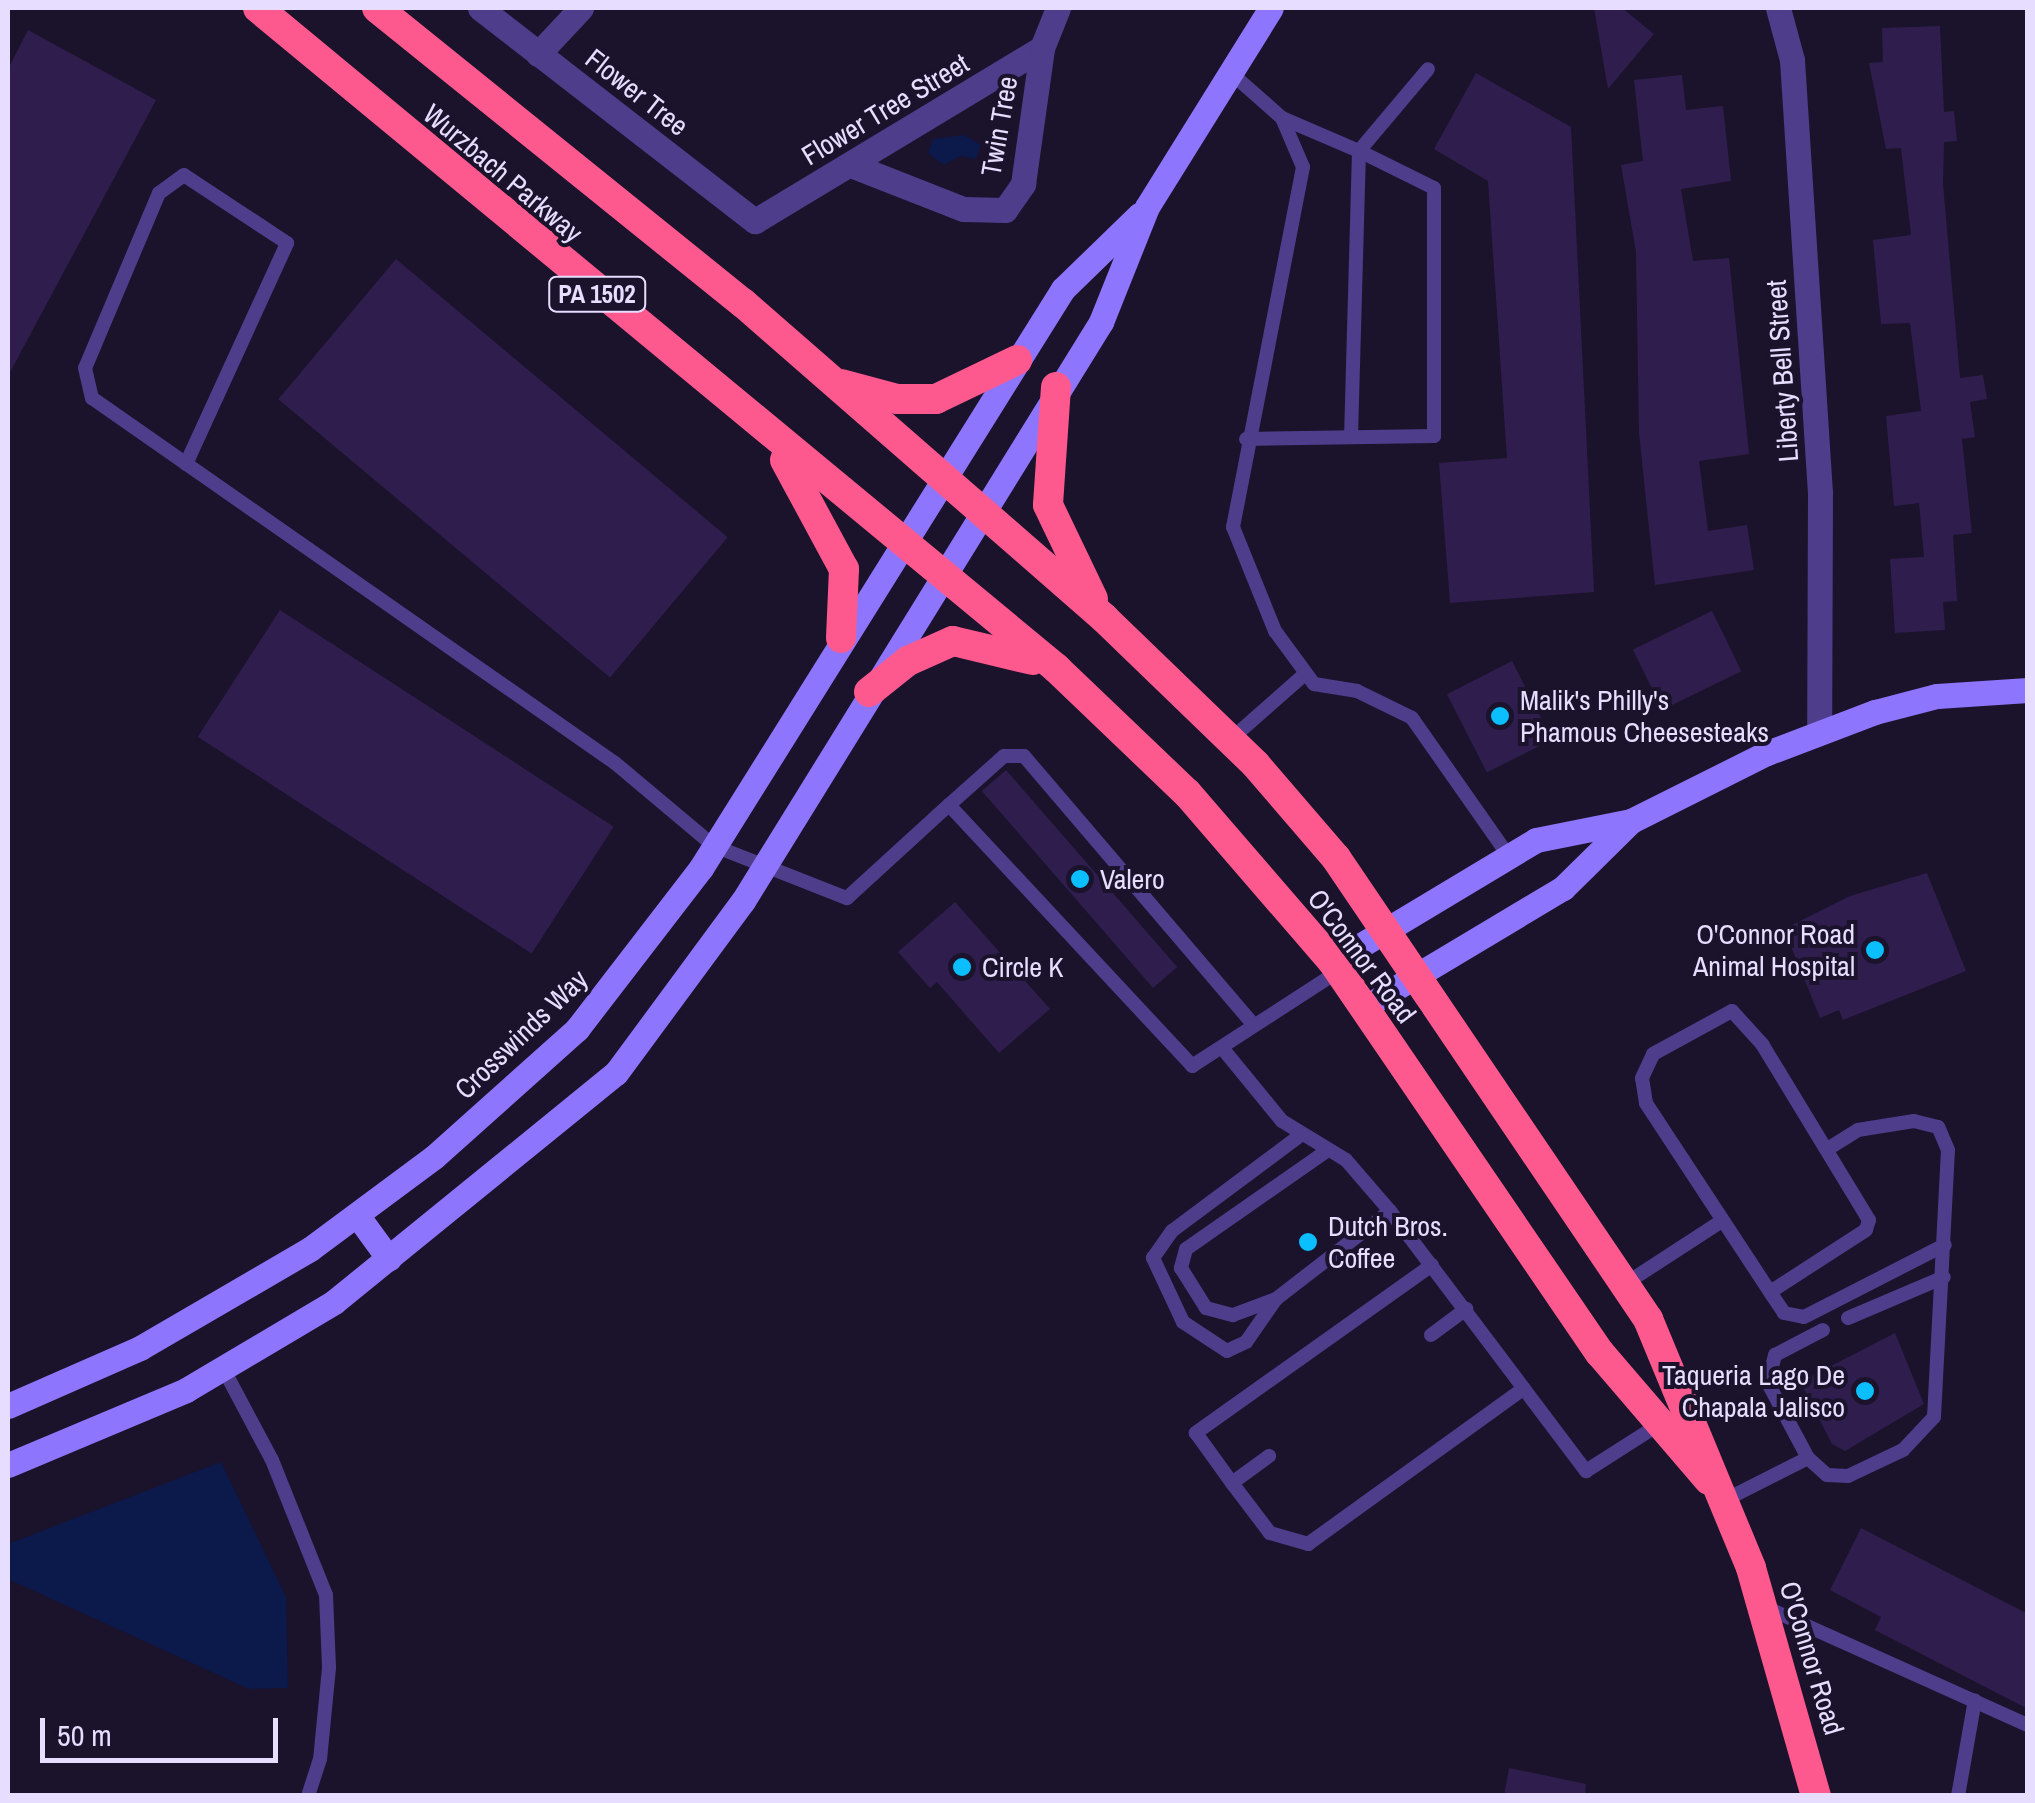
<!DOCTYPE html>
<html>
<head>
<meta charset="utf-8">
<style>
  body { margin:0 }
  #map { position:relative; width:2035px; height:1803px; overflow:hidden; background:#1b122c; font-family:"Archivo Narrow",sans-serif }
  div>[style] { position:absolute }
  .water>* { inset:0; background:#0c194b }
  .building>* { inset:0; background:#2f1e4d; transform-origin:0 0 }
  .lane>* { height:14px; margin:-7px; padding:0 7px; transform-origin:7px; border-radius:7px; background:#4d3d8b }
  .street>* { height:25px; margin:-12.5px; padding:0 12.5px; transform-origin:12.5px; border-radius:12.5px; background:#4d3d8b }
  .secondary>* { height:25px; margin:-12.5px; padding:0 12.5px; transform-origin:12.5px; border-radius:12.5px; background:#8e75fe }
  .highway>* { height:30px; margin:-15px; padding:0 15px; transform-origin:15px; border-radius:15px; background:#fe598e }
  .dots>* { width:28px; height:28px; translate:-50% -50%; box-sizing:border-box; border:5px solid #1b122c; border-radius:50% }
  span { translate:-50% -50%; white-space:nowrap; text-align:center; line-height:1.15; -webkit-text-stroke:8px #1b122c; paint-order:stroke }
  .shield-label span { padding:2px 8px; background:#1b122c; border:2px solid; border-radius:8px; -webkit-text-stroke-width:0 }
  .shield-label { font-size:25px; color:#e6ddff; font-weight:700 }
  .street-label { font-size:28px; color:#e6ddff }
  .poi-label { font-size:28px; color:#e6ddff }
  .left { translate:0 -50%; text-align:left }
  .right { translate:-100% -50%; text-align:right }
  .frame { position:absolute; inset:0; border:10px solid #e6ddff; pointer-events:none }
  .scale { position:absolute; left:40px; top:1718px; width:238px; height:45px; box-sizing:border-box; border:5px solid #e6ddff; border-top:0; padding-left:12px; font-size:30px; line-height:35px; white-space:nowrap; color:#e6ddff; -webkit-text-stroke:8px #1b122c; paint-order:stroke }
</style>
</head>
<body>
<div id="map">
  <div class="water">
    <i style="clip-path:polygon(964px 135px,981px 145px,976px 159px,960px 156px,944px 165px,928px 153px,933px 139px)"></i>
    <i style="clip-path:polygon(221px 1462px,286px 1597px,288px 1688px,249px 1689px,8px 1579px,8px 1544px)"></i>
  </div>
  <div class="building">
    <i style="clip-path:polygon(1594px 8px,1622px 8px,1654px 34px,1608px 89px)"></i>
    <i style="clip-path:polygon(1940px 26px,1944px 112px,1954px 111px,1957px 141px,1944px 142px,1943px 184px,1960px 378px,1983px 375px,1987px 399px,1970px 402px,1975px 437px,1962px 439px,1972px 533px,1953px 535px,1957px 601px,1943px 602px,1945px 630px,1895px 633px,1890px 559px,1924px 557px,1919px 503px,1894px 506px,1886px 416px,1921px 411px,1910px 323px,1881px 324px,1873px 240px,1911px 235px,1901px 148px,1886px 149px,1869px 63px,1883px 62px,1882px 28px)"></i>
    <i style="clip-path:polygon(28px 30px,156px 100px,8px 376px,8px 69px)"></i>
    <i style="clip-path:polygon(1476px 73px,1571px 127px,1594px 592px,1450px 603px,1439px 463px,1507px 458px,1488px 181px,1434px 149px)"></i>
    <i style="clip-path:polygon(1682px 75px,1686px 110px,1723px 106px,1731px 181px,1681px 189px,1693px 261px,1729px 258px,1749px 454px,1699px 461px,1708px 531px,1747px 525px,1754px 570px,1655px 585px,1639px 433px,1636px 252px,1621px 165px,1643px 161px,1634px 80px)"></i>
    <i style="left:396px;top:259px;width:433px;height:183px;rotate:40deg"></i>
    <i style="left:280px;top:610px;width:398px;height:151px;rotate:33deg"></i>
    <i style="left:1712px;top:611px;width:67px;height:88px;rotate:64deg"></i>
    <i style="left:1512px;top:661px;width:88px;height:73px;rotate:63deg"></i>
    <i style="left:1006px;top:770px;width:261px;height:32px;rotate:49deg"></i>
    <i style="clip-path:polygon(1927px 873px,1966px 971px,1843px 1020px,1839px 1010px,1820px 1018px,1784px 929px,1850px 896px)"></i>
    <i style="clip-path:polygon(955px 902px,1050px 1009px,999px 1053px,937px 982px,930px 988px,898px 952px)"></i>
    <i style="clip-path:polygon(1895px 1333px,1924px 1404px,1845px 1451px,1832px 1444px,1800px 1382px)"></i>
    <i style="clip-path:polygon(1861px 1528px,2028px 1614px,2028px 1709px,1875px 1630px,1881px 1617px,1830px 1590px)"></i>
    <i style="clip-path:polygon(1509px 1768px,1586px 1784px,1585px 1796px,1504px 1796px)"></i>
  </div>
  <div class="lane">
    <i style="left:1231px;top:73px;width:68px;rotate:41.4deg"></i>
    <i style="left:1282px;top:118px;width:53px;rotate:66.8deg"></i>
    <i style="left:1303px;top:167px;width:367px;rotate:101deg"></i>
    <i style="left:1233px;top:527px;width:112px;rotate:68deg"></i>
    <i style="left:1275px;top:631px;width:66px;rotate:53.7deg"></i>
    <i style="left:1314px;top:684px;width:44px;rotate:9.2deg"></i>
    <i style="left:1357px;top:691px;width:61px;rotate:26.1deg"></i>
    <i style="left:1412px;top:718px;width:167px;rotate:55deg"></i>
    <i style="left:1282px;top:118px;width:84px;rotate:23.2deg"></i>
    <i style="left:1359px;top:151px;width:286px;rotate:91.6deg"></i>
    <i style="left:1246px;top:439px;width:188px;rotate:-0.9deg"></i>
    <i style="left:1434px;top:436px;width:248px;rotate:-90deg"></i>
    <i style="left:1434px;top:188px;width:84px;rotate:-153.7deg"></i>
    <i style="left:1359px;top:151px;width:107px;rotate:-49.9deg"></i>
    <i style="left:186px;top:464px;width:243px;rotate:-65.4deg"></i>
    <i style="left:287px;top:243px;width:123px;rotate:-146.6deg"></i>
    <i style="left:184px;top:175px;width:31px;rotate:144deg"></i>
    <i style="left:159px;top:193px;width:190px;rotate:112.9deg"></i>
    <i style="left:85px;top:368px;width:31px;rotate:77deg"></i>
    <i style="left:92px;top:398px;width:638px;rotate:34.91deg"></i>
    <i style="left:615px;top:763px;width:129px;rotate:40deg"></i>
    <i style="left:714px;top:846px;width:143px;rotate:21.4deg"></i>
    <i style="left:847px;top:898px;width:138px;rotate:-42.4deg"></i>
    <i style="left:949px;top:805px;width:357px;rotate:47deg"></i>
    <i style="left:1192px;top:1066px;width:175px;rotate:-32.9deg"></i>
    <i style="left:1230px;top:740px;width:101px;rotate:-41.4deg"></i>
    <i style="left:949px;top:805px;width:74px;rotate:-41.7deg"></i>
    <i style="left:1004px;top:756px;width:20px"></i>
    <i style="left:1024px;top:756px;width:354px;rotate:49.5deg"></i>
    <i style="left:1732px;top:1011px;width:45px;rotate:47.7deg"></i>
    <i style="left:1762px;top:1044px;width:206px;rotate:58.7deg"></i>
    <i style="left:1869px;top:1220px;width:10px;rotate:107deg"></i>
    <i style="left:1866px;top:1230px;width:114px;rotate:147.1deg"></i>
    <i style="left:1770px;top:1292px;width:226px;rotate:-123.3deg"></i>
    <i style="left:1646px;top:1103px;width:25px;rotate:-99deg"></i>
    <i style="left:1642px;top:1078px;width:26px;rotate:-65deg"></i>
    <i style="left:1653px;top:1054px;width:90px;rotate:-28.6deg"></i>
    <i style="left:1223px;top:1049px;width:93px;rotate:50.7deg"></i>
    <i style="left:1282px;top:1121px;width:75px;rotate:31.4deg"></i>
    <i style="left:1346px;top:1160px;width:67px;rotate:49.2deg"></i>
    <i style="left:1390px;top:1211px;width:326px;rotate:53deg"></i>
    <i style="left:1586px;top:1471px;width:82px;rotate:-32.5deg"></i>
    <i style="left:1328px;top:1150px;width:173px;rotate:145.1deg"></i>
    <i style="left:1186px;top:1249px;width:20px;rotate:105deg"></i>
    <i style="left:1181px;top:1268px;width:47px;rotate:58deg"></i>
    <i style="left:1206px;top:1308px;width:28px;rotate:15deg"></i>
    <i style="left:1233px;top:1315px;width:46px;rotate:-20.4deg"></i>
    <i style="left:1276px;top:1299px;width:144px;rotate:-37.7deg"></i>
    <i style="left:1432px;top:1265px;width:290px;rotate:144.6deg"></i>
    <i style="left:1196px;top:1433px;width:62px;rotate:54.2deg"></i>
    <i style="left:1232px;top:1483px;width:63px;rotate:52.8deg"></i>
    <i style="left:1270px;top:1533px;width:40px;rotate:16deg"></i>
    <i style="left:1308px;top:1544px;width:266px;rotate:-35.8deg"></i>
    <i style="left:1625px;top:1284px;width:113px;rotate:-33.1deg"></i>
    <i style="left:1770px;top:1292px;width:25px;rotate:56deg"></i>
    <i style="left:1784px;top:1313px;width:20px;rotate:11deg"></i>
    <i style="left:1804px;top:1317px;width:158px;rotate:-27.1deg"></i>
    <i style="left:1276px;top:1299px;width:52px;rotate:124.9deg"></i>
    <i style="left:1246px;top:1342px;width:21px;rotate:155deg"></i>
    <i style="left:1227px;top:1351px;width:53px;rotate:-146.6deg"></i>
    <i style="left:1183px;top:1322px;width:71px;rotate:-115.1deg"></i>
    <i style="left:1153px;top:1258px;width:33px;rotate:-55deg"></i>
    <i style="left:1172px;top:1231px;width:162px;rotate:-36.7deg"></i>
    <i style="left:1848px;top:1318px;width:104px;rotate:-23.1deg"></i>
    <i style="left:1431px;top:1335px;width:44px;rotate:-36.6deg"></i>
    <i style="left:223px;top:1368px;width:104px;rotate:62deg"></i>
    <i style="left:272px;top:1460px;width:145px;rotate:68.2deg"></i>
    <i style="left:326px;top:1595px;width:73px;rotate:87.6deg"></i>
    <i style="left:329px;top:1668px;width:91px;rotate:95.6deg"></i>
    <i style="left:320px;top:1759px;width:39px;rotate:108deg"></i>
    <i style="left:1808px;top:1458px;width:85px;rotate:-118.1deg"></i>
    <i style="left:1768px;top:1383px;width:29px;rotate:-76deg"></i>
    <i style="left:1775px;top:1355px;width:54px;rotate:-27.5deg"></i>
    <i style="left:1232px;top:1483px;width:46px;rotate:-36.1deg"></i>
    <i style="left:1721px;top:1502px;width:97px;rotate:-26.8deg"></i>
    <i style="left:1808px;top:1458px;width:25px;rotate:42deg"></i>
    <i style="left:1827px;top:1475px;width:21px;rotate:3deg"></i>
    <i style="left:1848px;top:1476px;width:61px;rotate:-25.3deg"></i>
    <i style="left:1903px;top:1450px;width:45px;rotate:-46.8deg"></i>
    <i style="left:1934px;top:1417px;width:267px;rotate:-87deg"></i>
    <i style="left:1948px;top:1150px;width:25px;rotate:-113deg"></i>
    <i style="left:1938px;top:1127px;width:25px;rotate:-166deg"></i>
    <i style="left:1914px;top:1121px;width:57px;rotate:170.9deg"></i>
    <i style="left:1858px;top:1130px;width:34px;rotate:148deg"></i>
    <i style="left:1765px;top:1607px;width:288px;rotate:24.2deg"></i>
    <i style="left:1958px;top:1796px;width:97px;rotate:-80deg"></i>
  </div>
  <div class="street">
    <i style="left:480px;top:8px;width:348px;rotate:37.8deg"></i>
    <i style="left:755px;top:221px;width:335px;rotate:-31.1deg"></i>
    <i style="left:1778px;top:8px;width:54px;rotate:74.9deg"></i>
    <i style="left:1792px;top:60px;width:433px;rotate:86.3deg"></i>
    <i style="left:1820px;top:492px;width:241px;rotate:90.2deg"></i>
    <i style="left:538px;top:54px;width:63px;rotate:-46.9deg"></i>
    <i style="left:851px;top:165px;width:120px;rotate:21.4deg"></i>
    <i style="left:963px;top:209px;width:42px;rotate:1.4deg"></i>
    <i style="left:1005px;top:210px;width:32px;rotate:-55deg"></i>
    <i style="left:1023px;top:184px;width:137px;rotate:-82deg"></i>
    <i style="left:1042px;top:48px;width:43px;rotate:-68.2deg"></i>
  </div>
  <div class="secondary">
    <i style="left:1333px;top:962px;width:237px;rotate:-31deg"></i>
    <i style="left:1536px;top:840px;width:97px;rotate:-11.3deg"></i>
    <i style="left:1631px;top:821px;width:152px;rotate:-26.6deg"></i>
    <i style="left:1767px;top:753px;width:116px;rotate:-20.8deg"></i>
    <i style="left:1875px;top:712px;width:64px;rotate:-14.5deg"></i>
    <i style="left:1937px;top:696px;width:91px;rotate:-3.8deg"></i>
    <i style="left:1364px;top:1007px;width:232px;rotate:-30.9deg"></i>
    <i style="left:1563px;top:888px;width:95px;rotate:-44.6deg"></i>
    <i style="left:357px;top:1215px;width:54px;rotate:54deg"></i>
    <i style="left:8px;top:1406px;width:144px;rotate:-23.7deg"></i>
    <i style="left:140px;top:1348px;width:197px;rotate:-30.2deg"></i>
    <i style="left:310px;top:1249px;width:154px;rotate:-36.6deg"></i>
    <i style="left:434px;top:1157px;width:192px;rotate:-41.8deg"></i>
    <i style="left:577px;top:1029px;width:203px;rotate:-52.4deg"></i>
    <i style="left:701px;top:868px;width:683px;rotate:-57.99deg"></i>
    <i style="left:1063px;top:289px;width:106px;rotate:-44.2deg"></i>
    <i style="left:8px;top:1465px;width:193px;rotate:-22.8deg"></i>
    <i style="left:186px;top:1390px;width:172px;rotate:-30.7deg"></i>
    <i style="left:334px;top:1302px;width:363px;rotate:-39.1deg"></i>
    <i style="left:616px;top:1073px;width:214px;rotate:-53.6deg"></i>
    <i style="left:743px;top:901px;width:681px;rotate:-58.27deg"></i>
    <i style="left:1101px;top:322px;width:124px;rotate:-68.2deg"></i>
    <i style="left:1147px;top:207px;width:234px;rotate:-58.1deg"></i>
  </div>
  <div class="highway">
    <i style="left:258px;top:8px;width:1036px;rotate:39.59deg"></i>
    <i style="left:1056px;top:668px;width:181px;rotate:43.7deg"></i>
    <i style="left:1187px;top:793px;width:223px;rotate:49.2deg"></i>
    <i style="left:1333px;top:962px;width:473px;rotate:55.7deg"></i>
    <i style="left:1600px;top:1353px;width:167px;rotate:49.4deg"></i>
    <i style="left:377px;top:8px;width:470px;rotate:38.9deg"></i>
    <i style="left:743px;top:303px;width:479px;rotate:41.1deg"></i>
    <i style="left:1104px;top:618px;width:211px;rotate:44deg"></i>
    <i style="left:1256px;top:765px;width:123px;rotate:49.3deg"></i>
    <i style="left:1336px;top:858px;width:557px;rotate:55.91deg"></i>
    <i style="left:1648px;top:1319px;width:269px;rotate:67.5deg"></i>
    <i style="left:1751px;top:1568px;width:237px;rotate:74.1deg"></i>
    <i style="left:841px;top:384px;width:58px;rotate:15deg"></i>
    <i style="left:897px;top:399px;width:39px"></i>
    <i style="left:936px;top:399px;width:90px;rotate:-25.7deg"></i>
    <i style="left:1056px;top:387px;width:118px;rotate:93.9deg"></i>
    <i style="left:1048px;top:505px;width:104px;rotate:64.4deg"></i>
    <i style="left:785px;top:460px;width:124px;rotate:61.6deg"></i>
    <i style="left:844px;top:569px;width:69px;rotate:92.5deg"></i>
    <i style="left:869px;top:692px;width:50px;rotate:-38.5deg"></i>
    <i style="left:908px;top:661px;width:49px;rotate:-24deg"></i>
    <i style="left:953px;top:641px;width:82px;rotate:13.4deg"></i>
  </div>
  <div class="dots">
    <i style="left:1500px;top:716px;background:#0bbefd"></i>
    <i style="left:1080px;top:879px;background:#0bbefd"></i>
    <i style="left:1875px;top:950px;background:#0bbefd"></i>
    <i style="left:962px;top:967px;background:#0bbefd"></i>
    <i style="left:1308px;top:1242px;background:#0bbefd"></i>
    <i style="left:1865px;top:1391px;background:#0bbefd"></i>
  </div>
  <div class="shield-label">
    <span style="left:597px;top:294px">PA 1502</span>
  </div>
  <div class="street-label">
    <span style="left:637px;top:92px;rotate:38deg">Flower Tree</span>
    <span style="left:885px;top:109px;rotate:-31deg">Flower Tree Street</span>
    <span style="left:999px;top:126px;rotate:-80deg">Twin Tree</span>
    <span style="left:503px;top:173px;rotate:40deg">Wurzbach Parkway</span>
    <span style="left:1782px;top:371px;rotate:-94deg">Liberty Bell Street</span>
    <span style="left:1362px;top:956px;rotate:53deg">O'Connor Road</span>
    <span style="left:521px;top:1034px;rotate:-44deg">Crosswinds Way</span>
    <span style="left:1812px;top:1658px;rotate:73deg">O'Connor Road</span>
  </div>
  <div class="poi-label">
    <span class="left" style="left:1520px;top:716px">Malik's Philly's<br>Phamous Cheesesteaks</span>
    <span class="left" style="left:1100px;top:879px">Valero</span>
    <span class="right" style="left:1855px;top:950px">O'Connor Road<br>Animal Hospital</span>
    <span class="left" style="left:982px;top:967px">Circle K</span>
    <span class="left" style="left:1328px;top:1242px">Dutch Bros.<br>Coffee</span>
    <span class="right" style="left:1845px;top:1391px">Taqueria Lago De<br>Chapala Jalisco</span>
  </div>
  <div class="frame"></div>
  <div class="scale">50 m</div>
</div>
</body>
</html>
